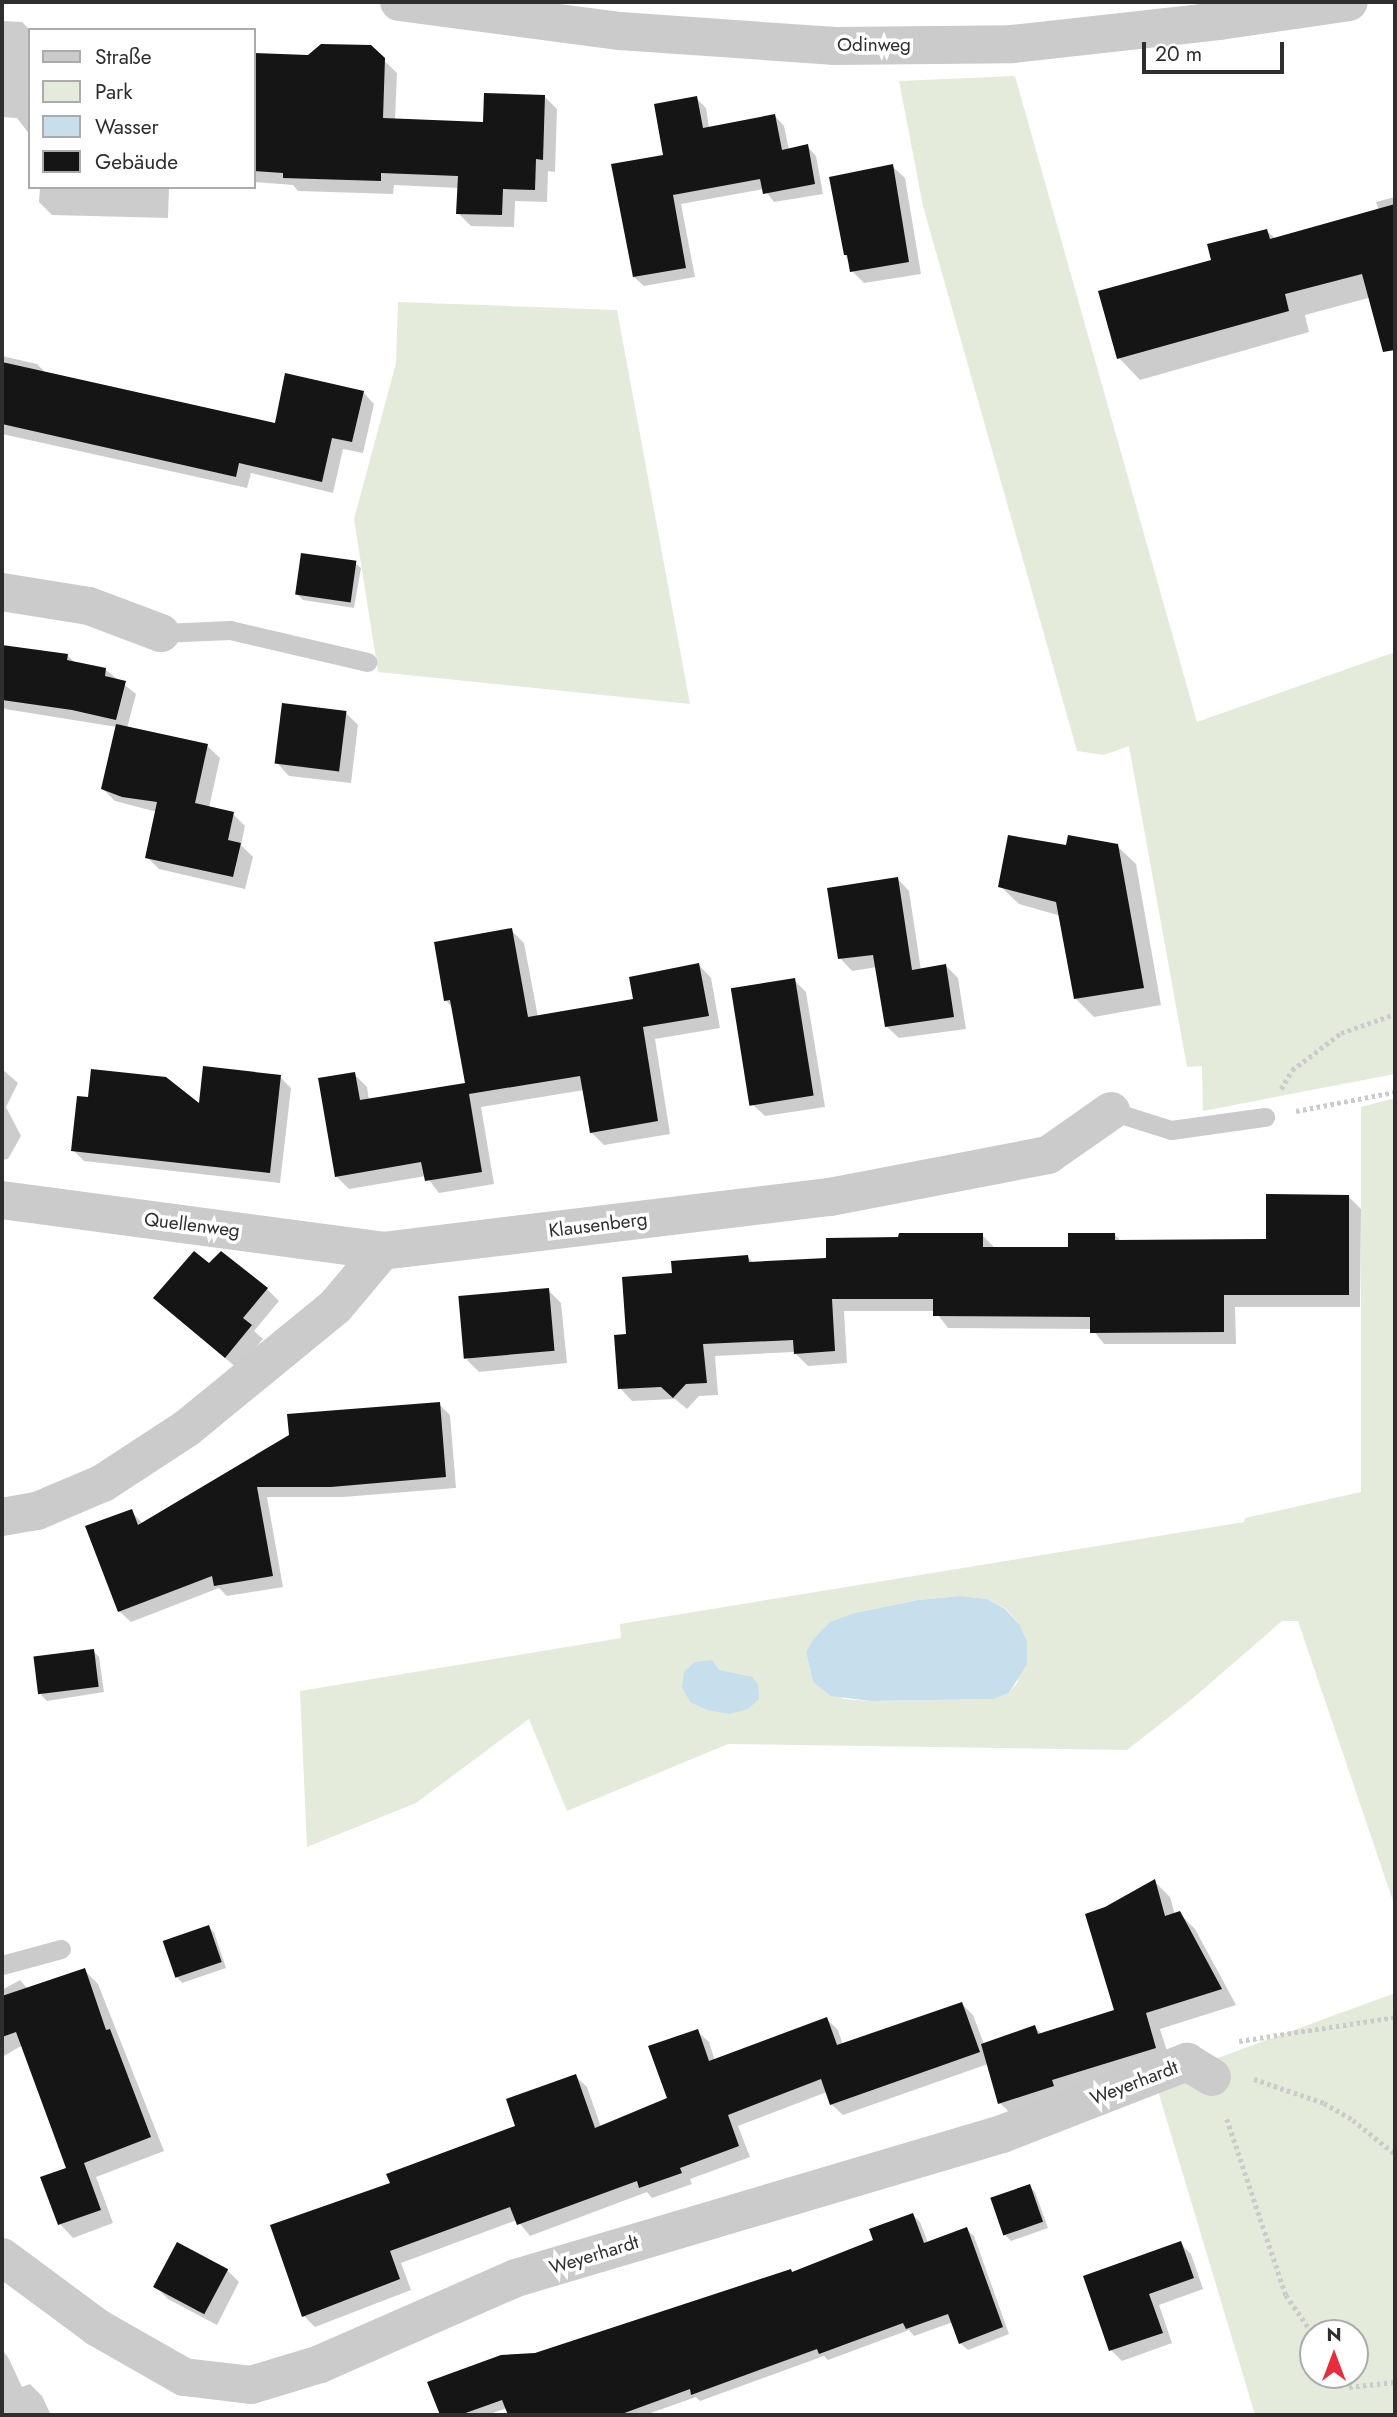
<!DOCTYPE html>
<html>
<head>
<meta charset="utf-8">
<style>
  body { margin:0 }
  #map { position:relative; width:1397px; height:2417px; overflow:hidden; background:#fff; font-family:Jost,sans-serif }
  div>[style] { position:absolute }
  .green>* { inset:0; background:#e4ebdb }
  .water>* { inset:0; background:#c7deec }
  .shadow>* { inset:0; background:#0003 }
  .building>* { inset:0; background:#151515; transform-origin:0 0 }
  .path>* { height:4.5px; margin-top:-2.25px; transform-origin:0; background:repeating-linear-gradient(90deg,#cbcbcb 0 3.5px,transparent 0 7px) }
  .lane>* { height:19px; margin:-9.5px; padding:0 9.5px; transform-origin:9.5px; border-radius:9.5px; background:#cbcbcb }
  .street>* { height:38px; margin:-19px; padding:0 19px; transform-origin:19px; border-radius:19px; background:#cbcbcb }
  span { translate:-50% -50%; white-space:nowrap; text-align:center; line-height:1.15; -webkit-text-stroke:7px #fff; paint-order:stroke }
  .street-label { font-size:19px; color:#2e2e2e }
  .frame { position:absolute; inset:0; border:4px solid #2e2e2e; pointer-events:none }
  .legend { position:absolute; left:28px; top:28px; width:228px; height:161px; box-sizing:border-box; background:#fff; border:2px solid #ababab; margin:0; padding:9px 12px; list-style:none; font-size:21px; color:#2e2e2e }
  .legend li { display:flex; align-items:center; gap:14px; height:35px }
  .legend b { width:35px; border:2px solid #ababab }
  .north { position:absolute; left:1299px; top:2319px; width:70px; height:70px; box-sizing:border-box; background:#fff; border:2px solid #ababab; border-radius:50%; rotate:0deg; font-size:19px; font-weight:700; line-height:28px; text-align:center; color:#2e2e2e }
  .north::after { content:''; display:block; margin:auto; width:24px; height:32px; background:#e72e3d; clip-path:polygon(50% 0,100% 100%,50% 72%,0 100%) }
  .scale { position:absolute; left:1142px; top:42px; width:142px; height:32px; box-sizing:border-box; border:4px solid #2e2e2e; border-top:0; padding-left:9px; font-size:21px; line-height:24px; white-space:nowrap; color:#2e2e2e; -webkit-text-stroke:5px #fff; paint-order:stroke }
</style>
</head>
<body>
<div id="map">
  <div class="green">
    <i style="clip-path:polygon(1015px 76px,1197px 722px,1395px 652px,1395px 1074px,1203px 1111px,1202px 1066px,1187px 1067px,1129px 746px,1104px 755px,1077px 751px,923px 206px,899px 81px)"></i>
    <i style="clip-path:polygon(398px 302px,617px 310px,690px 704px,378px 672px,354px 519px,396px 363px)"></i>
    <i style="clip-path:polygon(evenodd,1395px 1098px,1395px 1907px,1298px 1621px,1282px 1621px,1192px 1699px,1127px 1750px,728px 1744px,567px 1811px,529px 1719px,416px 1803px,307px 1847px,300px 1691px,621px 1638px,620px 1624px,1244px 1522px,1245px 1518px,1361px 1492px,1361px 1107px,1395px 1098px,960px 1596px,987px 1599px,1006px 1609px,1019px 1624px,1018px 1682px,1009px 1693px,994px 1699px,871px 1701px,844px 1699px,813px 1682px,806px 1652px,855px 1613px,918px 1600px,960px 1596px)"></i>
    <i style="clip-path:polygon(evenodd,1395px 1993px,1395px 2415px,1255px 2415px,1155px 2081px,1395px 1993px,1313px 2333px,1355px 2333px,1355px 2375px,1313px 2375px,1313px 2333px)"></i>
  </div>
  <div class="water">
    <i style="clip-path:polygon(960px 1596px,987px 1599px,1005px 1609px,1019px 1624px,1027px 1642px,1027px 1664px,1009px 1693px,994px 1699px,871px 1701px,831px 1696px,813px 1682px,806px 1652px,813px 1640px,830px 1622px,855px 1613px,918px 1600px)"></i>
    <i style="clip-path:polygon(712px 1660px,719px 1670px,752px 1677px,758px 1684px,759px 1699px,748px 1709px,729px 1714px,707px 1710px,690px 1702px,682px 1687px,684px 1672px,695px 1662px)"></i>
  </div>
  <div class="shadow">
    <i style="clip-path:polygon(2px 21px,22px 22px,30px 30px,30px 135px,17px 118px,2px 117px)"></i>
    <i style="clip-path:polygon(370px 47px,397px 73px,395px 120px,485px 124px,544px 96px,557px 109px,555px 172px,548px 171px,547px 202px,515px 201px,514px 227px,471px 226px,458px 213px,459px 188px,394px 185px,393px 194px,298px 191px,293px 185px,254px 182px,254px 55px,309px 57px)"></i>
    <i style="clip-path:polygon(696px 98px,706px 108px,709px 128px,775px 116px,784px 126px,789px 150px,807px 146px,816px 156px,823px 194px,774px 202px,764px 189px,681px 204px,695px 277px,644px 286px,634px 277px,665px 156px)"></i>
    <i style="clip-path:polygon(892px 166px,905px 178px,921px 274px,864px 283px,852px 271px,845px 254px)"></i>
    <i style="clip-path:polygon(40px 187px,169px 187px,168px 218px,52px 215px,39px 202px)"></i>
    <i style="clip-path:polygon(1395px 197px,1395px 314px,1391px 316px,1372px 297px,1305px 315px,1309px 332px,1140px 380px,1119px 358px,1214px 261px,1267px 231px,1276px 239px,1379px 210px,1376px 202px)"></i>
    <i style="clip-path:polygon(2px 356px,37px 364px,47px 374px,276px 425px,363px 392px,374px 404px,363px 453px,343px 449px,333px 493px,251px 473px,247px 488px,2px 434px)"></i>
    <i style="clip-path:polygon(355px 563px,361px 568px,354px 608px,303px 600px,297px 594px)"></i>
    <i style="clip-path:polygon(2px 646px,67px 655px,75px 663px,106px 670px,136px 694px,127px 728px,207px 746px,220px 758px,209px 808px,233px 814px,245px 826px,241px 845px,253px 857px,245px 889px,159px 869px,147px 857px,157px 812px,115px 801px,103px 789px,117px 727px,5px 709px,2px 706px)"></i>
    <i style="clip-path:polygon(346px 713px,358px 725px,351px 783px,289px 776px,277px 763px)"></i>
    <i style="clip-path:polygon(1117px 846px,1136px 864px,1161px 1005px,1094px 1017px,1076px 999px,1061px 916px,1019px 904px,1000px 886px,1068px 847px)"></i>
    <i style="clip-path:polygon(897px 878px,909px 891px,921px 970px,946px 966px,958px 978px,966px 1029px,899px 1038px,886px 1026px,877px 967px,852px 971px,840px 958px)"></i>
    <i style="clip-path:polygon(511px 930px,524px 943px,538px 1017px,635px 1000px,699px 965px,711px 978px,720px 1028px,655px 1039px,670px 1134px,604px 1145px,591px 1132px,584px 1090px,481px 1107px,494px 1184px,439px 1193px,426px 1176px,349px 1189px,336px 1176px,354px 1074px,367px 1087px,369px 1100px,467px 1084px,453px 1008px,445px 1000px)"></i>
    <i style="clip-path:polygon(794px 980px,806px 992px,825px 1107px,765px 1116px,752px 1104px)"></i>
    <i style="clip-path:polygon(2px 1069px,18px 1083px,6px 1107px,21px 1136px,8px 1159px,2px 1160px)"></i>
    <i style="clip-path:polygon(280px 1077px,291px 1088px,280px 1183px,84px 1161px,73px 1150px)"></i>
    <i style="clip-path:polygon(1348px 1196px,1361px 1209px,1360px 1307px,1235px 1307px,1236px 1344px,1104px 1344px,1092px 1329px,948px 1328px,935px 1311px,844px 1311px,847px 1363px,808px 1366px,794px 1352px,715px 1356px,718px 1395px,699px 1396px,687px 1409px,675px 1399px,632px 1401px,620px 1388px,628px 1336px,674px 1274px,748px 1257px,754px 1264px,828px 1259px,982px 1235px,995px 1248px,1070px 1249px,1115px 1235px,1122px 1242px,1268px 1241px)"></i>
    <i style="clip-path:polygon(209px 1266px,267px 1289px,279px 1301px,254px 1331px,263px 1339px,238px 1369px,168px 1310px)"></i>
    <i style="clip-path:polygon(548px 1290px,561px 1303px,567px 1363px,479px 1372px,467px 1360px)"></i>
    <i style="clip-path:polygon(439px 1404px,450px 1415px,456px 1488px,343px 1497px,267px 1497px,283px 1587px,227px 1596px,219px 1588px,131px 1622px,119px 1611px,131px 1511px,143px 1524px)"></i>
    <i style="clip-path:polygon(93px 1651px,99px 1657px,104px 1692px,47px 1701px,41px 1695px)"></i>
    <i style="clip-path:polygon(1155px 1882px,1170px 1897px,1175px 1915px,1179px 1913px,1195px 1929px,1236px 2005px,1160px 2029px,1171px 2064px,1016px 2119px,1000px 2103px,988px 2064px,843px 2115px,831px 2104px,827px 2092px,738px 2126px,750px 2157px,690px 2179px,692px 2184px,652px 2198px,647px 2192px,530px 2236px,517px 2220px,401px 2263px,411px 2290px,315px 2327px,304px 2316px,392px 2184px,518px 2127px,575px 2076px,587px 2087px,601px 2127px,669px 2099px,697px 2031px,709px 2042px,715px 2061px,827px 2019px,838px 2030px,843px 2045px,962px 2004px,973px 2015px,984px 2044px,1035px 2027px,1042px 2034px,1117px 2012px,1106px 1909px)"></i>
    <i style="clip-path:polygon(208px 1927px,214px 1932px,226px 1968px,182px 1983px,177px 1977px)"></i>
    <i style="clip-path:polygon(84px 1970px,98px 1984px,164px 2151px,96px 2177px,113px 2223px,73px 2238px,60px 2224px,43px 2178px,68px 2169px,23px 2045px,2px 2057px,2px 1990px,20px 1980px,28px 1989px)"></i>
    <i style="clip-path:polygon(1029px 2186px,1035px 2192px,1048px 2228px,1011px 2241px,1005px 2235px,992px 2198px)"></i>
    <i style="clip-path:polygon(913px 2215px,920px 2222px,928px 2243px,966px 2229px,974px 2236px,1009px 2334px,968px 2350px,960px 2343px,953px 2322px,914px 2336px,909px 2330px,828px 2360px,824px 2356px,700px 2401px,696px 2397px,645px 2415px,509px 2415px,507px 2408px,487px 2415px,442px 2415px,430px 2383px,535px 2354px,793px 2273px,875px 2241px)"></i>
    <i style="clip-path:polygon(1180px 2243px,1191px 2254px,1203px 2289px,1159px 2305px,1172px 2343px,1122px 2361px,1111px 2350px,1085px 2277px)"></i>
    <i style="clip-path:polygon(227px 2270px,239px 2282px,217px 2325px,168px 2299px,156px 2287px)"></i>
    <i style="clip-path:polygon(2px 2350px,8px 2357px,22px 2387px,30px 2384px,42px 2396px,51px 2415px,2px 2415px)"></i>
  </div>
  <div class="building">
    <i style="clip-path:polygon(321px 44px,371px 45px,385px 58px,383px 118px,483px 122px,484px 93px,545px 95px,543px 160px,536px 159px,535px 190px,503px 189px,502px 215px,456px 214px,458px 176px,381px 173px,381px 181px,283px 178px,283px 173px,254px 171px,254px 53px,308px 55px)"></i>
    <i style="clip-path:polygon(697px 96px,703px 128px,775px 114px,782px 150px,808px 144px,815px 184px,763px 194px,760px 179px,673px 195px,686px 268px,633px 277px,611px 164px,663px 155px,654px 104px)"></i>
    <i style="clip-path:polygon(893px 164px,909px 262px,850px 272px,847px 255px,844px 255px,829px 177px)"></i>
    <i style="clip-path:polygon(1395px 204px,1395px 350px,1383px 352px,1362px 274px,1285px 294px,1289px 311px,1117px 359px,1098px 291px,1211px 260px,1207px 244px,1267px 229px,1270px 239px)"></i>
    <i style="clip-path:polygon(2px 362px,275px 423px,285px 373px,364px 391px,352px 442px,332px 438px,322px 482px,239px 463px,236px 477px,2px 424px)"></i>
    <i style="left:301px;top:553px;width:56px;height:42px;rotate:8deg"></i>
    <i style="clip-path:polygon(2px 645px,68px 654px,67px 660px,106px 668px,105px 676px,126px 681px,116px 720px,72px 710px,2px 700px)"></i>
    <i style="left:282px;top:703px;width:65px;height:61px;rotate:7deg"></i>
    <i style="clip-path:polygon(116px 724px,208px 744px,195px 803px,234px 812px,228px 840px,241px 843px,233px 877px,145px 858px,157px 802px,122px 797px,101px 789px)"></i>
    <i style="clip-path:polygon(1008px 835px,1066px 845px,1068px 835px,1118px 844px,1144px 988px,1074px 999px,1056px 902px,998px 887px)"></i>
    <i style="clip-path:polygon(898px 877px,912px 970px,946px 964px,954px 1017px,885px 1027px,873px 955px,838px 959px,827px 888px)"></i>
    <i style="clip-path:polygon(512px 928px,528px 1017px,633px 999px,629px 977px,699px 963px,709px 1016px,643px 1027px,658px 1121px,590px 1133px,580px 1076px,469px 1094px,482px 1172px,425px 1181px,421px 1162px,335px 1177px,318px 1078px,355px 1072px,360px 1100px,465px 1083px,450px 1000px,444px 1001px,434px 942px)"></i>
    <i style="left:795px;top:978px;width:119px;height:65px;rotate:81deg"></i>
    <i style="clip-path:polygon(203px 1066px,281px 1075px,270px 1173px,71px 1151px,77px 1096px,88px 1097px,91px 1069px,166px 1077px,199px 1103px)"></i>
    <i style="clip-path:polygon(1266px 1194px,1349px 1195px,1349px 1295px,1224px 1295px,1224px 1332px,1090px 1333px,1090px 1317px,933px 1316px,933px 1299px,832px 1299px,835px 1351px,794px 1354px,793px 1340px,703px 1344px,707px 1383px,686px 1384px,673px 1398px,661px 1387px,618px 1389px,614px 1335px,626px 1334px,622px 1277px,672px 1273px,671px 1261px,748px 1255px,749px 1262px,826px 1258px,826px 1238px,898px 1237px,899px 1233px,983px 1233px,983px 1247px,1068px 1247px,1068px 1233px,1115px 1233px,1115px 1240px,1266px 1239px)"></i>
    <i style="clip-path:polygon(194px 1251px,209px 1263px,221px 1251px,268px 1288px,243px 1318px,252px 1325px,225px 1358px,153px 1298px)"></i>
    <i style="left:549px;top:1288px;width:63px;height:91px;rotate:85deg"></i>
    <i style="clip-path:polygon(440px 1402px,446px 1477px,331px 1487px,257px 1487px,273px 1576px,214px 1586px,212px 1576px,118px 1612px,85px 1526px,132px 1509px,138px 1525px,289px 1435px,287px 1414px)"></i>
    <i style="left:94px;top:1649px;width:38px;height:61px;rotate:83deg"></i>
    <i style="clip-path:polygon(1155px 1879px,1165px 1916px,1180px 1911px,1222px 1989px,1146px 2013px,1156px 2048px,1052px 2080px,1054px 2086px,998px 2104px,981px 2044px,1035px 2025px,1038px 2034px,1114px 2010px,1085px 1914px,1105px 1907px)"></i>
    <i style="left:209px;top:1925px;width:39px;height:49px;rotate:71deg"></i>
    <i style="clip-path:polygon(85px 1968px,106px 2030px,110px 2029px,151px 2137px,84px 2163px,101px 2210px,58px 2225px,40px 2177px,66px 2168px,16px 2032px,2px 2037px,2px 1996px)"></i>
    <i style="clip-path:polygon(962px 2002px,980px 2052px,830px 2105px,821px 2079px,728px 2115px,739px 2146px,680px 2168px,682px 2173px,639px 2188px,637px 2181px,517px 2225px,510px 2207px,390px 2251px,400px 2279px,302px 2317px,270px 2225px,390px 2183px,386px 2174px,515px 2126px,506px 2099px,576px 2074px,595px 2128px,667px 2098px,648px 2046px,698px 2029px,709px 2061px,827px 2017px,837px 2045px)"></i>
    <i style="left:1030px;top:2184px;width:40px;height:42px;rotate:71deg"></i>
    <i style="clip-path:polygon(913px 2213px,924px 2243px,967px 2227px,1003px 2327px,959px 2344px,948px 2314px,906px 2329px,903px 2323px,819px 2354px,817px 2349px,691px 2395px,690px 2389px,619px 2415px,508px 2415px,502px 2400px,460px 2415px,440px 2415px,427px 2382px,501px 2355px,535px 2353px,791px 2269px,792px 2272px,873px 2240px,869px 2229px)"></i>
    <i style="clip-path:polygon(1181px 2241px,1194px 2278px,1149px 2294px,1163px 2333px,1109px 2351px,1083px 2276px)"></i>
    <i style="left:177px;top:2242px;width:58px;height:51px;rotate:28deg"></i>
  </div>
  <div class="path">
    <i style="left:1281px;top:1089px;width:22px;rotate:-60deg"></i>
    <i style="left:1292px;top:1070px;width:61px;rotate:-37.1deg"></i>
    <i style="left:1341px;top:1033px;width:57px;rotate:-19.4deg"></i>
    <i style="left:1296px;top:1111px;width:101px;rotate:-10.9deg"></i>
    <i style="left:1239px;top:2041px;width:158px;rotate:-8.7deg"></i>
    <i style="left:1254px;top:2079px;width:74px;rotate:18.9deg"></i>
    <i style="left:1324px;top:2103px;width:34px;rotate:30deg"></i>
    <i style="left:1353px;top:2120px;width:54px;rotate:39deg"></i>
    <i style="left:1227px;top:2119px;width:186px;rotate:71.5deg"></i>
    <i style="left:1286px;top:2295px;width:47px;rotate:55.3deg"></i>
    <i style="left:1341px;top:2375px;width:14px;rotate:56deg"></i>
    <i style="left:1349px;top:2387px;width:46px;rotate:-6.2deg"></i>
  </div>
  <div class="lane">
    <i style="left:161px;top:633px;width:69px;rotate:-2.5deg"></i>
    <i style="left:230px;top:630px;width:141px;rotate:13.1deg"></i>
    <i style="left:1111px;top:1111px;width:63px;rotate:17.6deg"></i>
    <i style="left:1171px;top:1130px;width:95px;rotate:-7.9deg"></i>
    <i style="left:2px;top:1965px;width:61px;rotate:-15.2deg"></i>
  </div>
  <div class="street">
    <i style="left:399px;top:2px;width:223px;rotate:7.5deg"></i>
    <i style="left:620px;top:31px;width:216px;rotate:4deg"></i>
    <i style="left:835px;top:46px;width:177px;rotate:-0.6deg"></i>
    <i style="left:1012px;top:44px;width:208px;rotate:-6.3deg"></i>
    <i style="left:1219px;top:21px;width:131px;rotate:-8.3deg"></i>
    <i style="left:2px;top:592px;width:88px;rotate:9.1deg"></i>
    <i style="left:89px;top:606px;width:77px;rotate:20.6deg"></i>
    <i style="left:2px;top:1200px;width:383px;rotate:7.6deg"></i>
    <i style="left:382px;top:1251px;width:451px;rotate:-6.9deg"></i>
    <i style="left:830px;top:1197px;width:222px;rotate:-10.9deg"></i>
    <i style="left:1048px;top:1155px;width:77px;rotate:-34.9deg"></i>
    <i style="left:2px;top:1517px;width:36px;rotate:-10deg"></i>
    <i style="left:37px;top:1511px;width:72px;rotate:-23deg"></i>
    <i style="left:103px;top:1483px;width:100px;rotate:-33.2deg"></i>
    <i style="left:187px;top:1428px;width:191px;rotate:-39.3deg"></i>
    <i style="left:335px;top:1307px;width:73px;rotate:-50deg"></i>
    <i style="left:2px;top:2257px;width:119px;rotate:36.5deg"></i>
    <i style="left:98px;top:2328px;width:99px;rotate:29.7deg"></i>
    <i style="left:184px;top:2377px;width:67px;rotate:6.8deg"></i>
    <i style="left:251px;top:2385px;width:72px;rotate:-16.9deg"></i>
    <i style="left:320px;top:2364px;width:214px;rotate:-23.7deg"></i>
    <i style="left:516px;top:2278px;width:507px;rotate:-16.5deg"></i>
    <i style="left:1002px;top:2134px;width:199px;rotate:-21.3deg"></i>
    <i style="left:1187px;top:2062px;width:29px;rotate:31deg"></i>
  </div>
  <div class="street-label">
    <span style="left:874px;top:45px">Odinweg</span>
    <span style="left:192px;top:1225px;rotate:7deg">Quellenweg</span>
    <span style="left:598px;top:1225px;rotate:-7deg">Klausenberg</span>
    <span style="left:1134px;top:2083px;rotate:-21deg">Weyerhardt</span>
    <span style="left:594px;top:2255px;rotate:-17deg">Weyerhardt</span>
  </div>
  <div class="frame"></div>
  <ul class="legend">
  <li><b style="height:9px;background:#cbcbcb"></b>Straße</li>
  <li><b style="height:19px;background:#e4ebdb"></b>Park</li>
  <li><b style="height:19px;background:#c7deec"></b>Wasser</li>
  <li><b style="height:19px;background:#151515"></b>Gebäude</li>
  </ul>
  <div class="north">N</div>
  <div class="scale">20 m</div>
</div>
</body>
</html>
